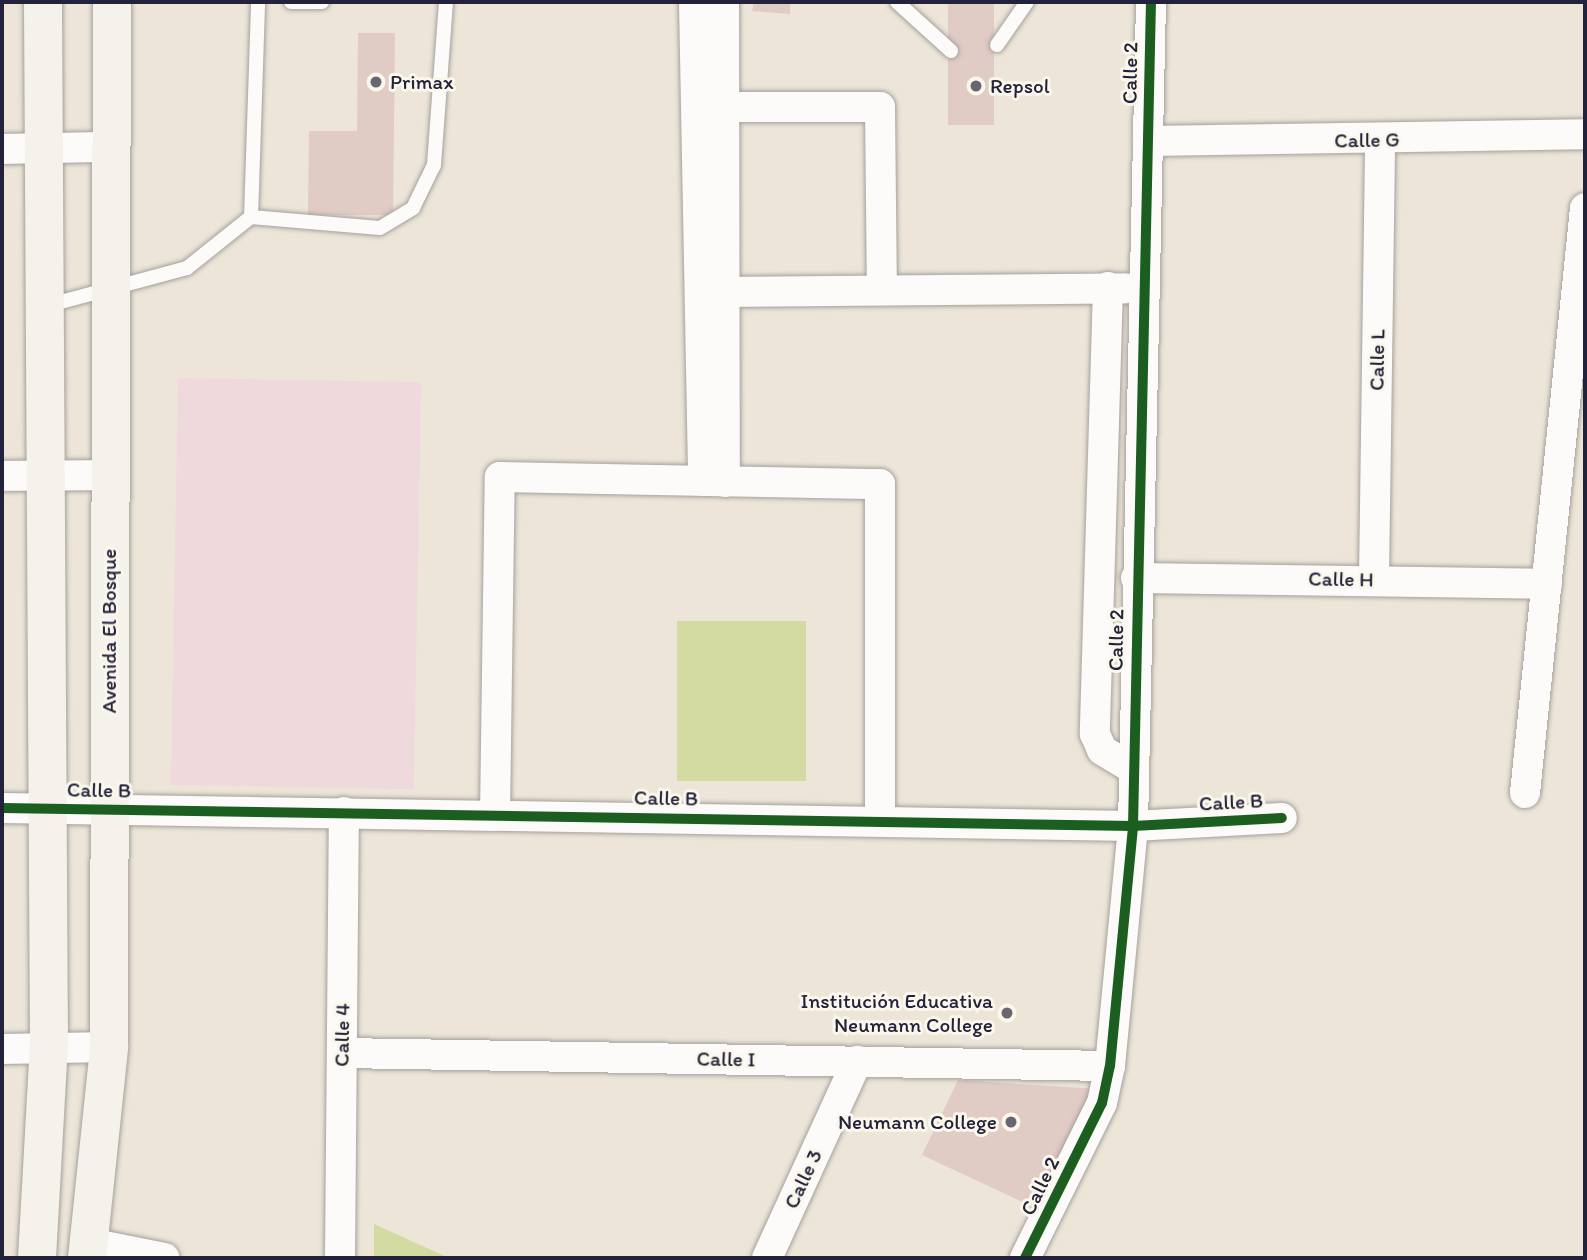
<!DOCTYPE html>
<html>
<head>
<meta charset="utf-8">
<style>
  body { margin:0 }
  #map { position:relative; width:1587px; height:1260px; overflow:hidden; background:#ece5d8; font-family:Itim,sans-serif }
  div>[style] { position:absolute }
  .built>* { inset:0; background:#f0d9dc; transform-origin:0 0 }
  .green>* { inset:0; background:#d3dba3; transform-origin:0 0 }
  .building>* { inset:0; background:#e0cbc5; transform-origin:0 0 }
  .roads { filter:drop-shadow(0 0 2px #a5a19d) drop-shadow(0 0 2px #a5a19d) }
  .lane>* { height:14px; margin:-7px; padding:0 7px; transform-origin:7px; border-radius:7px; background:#fcfbf9 }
  .street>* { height:30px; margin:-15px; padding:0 15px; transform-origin:15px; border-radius:15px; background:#fcfbf9 }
  .secondary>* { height:38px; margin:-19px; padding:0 19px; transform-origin:19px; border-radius:19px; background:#f5f1eb }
  .cycleway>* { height:10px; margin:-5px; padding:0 5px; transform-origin:5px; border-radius:5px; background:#1b5e20 }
  .dots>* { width:19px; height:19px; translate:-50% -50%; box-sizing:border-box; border:4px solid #fbf7ec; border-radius:50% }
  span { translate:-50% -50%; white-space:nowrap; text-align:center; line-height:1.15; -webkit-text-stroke:6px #fbf7ec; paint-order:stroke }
  .street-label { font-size:21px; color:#22223b }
  .poi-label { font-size:21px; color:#22223b }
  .left { translate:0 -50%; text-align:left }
  .right { translate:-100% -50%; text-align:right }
  .frame { position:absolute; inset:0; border:4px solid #22223b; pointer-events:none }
</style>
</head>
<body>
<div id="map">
  <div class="built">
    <i style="left:178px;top:378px;width:243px;height:407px;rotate:1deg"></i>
  </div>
  <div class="green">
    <i style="left:677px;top:621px;width:129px;height:160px"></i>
    <i style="clip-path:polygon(374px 1224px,449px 1258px,374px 1258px)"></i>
  </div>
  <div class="building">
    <i style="clip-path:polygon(754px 2px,790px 2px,790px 14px,752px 11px)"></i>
    <i style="left:948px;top:2px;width:46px;height:123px"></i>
    <i style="clip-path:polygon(358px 33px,395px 33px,393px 215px,308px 215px,309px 131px,357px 131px)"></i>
    <i style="clip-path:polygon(958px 1080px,1099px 1089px,1042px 1211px,922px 1155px)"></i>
  </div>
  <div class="roads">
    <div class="lane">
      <i style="left:291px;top:2px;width:31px"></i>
      <i style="left:897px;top:2px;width:73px;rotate:42.2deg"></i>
      <i style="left:997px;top:45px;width:52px;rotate:-55.1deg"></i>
      <i style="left:251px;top:217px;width:129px;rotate:4.9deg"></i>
      <i style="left:380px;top:228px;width:39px;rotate:-31deg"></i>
      <i style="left:413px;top:208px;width:48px;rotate:-64deg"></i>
      <i style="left:434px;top:165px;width:163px;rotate:-85.8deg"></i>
      <i style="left:46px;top:306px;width:146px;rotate:-15.1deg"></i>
      <i style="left:187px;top:268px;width:82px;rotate:-38.6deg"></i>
      <i style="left:251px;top:217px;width:215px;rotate:-88.1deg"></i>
    </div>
    <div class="street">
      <i style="left:694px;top:2px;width:479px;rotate:88.9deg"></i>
      <i style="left:724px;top:2px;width:480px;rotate:89.9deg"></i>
      <i style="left:706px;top:107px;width:174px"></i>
      <i style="left:880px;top:107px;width:183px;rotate:89.4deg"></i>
      <i style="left:1148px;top:141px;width:437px;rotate:-0.9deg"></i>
      <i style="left:2px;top:149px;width:109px;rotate:-1.1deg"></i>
      <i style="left:1108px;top:287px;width:447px;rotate:91.7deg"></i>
      <i style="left:1095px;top:734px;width:17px;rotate:66deg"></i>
      <i style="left:1102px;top:750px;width:37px;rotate:31deg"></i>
      <i style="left:707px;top:292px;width:419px;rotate:-0.5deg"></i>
      <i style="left:2px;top:476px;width:108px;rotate:-0.5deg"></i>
      <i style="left:1136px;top:578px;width:411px;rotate:0.8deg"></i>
      <i style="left:1374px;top:579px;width:438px;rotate:-89.2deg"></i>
      <i style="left:1525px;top:793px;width:588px;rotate:-84.14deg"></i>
      <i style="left:2px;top:808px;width:1131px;rotate:0.91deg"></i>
      <i style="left:1133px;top:826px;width:149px;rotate:-3.1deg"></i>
      <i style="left:495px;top:815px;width:338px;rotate:-89.2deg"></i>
      <i style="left:500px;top:477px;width:380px;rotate:1.1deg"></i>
      <i style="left:880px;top:484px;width:336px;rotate:90deg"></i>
      <i style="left:2px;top:1049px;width:107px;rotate:-1.1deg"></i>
      <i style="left:342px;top:1053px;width:768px;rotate:0.97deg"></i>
      <i style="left:89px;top:1243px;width:77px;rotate:11.2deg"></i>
      <i style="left:340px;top:1258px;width:446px;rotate:-89.5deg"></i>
      <i style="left:767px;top:1258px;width:217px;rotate:-65.4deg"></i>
      <i style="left:1025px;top:1258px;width:173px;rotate:-63.6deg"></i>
      <i style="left:1102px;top:1103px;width:38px;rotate:-78deg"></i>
      <i style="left:1110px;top:1066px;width:241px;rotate:-84.5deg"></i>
      <i style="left:1133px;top:826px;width:824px;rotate:-88.75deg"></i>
    </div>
    <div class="secondary">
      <i style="left:37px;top:1258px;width:212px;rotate:-86.8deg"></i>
      <i style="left:49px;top:1046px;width:1044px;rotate:-90.33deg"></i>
      <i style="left:87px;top:1258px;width:212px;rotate:-84deg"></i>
      <i style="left:109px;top:1047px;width:1045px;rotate:-89.84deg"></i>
    </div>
  </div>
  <div class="cycleway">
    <i style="left:2px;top:808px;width:1131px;rotate:0.91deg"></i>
    <i style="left:1133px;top:826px;width:149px;rotate:-3.1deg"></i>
    <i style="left:1025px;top:1258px;width:173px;rotate:-63.6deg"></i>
    <i style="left:1102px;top:1103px;width:38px;rotate:-78deg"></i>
    <i style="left:1110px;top:1066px;width:241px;rotate:-84.5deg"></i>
    <i style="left:1133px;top:826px;width:824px;rotate:-88.75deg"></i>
  </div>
  <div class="dots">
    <i style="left:376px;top:82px;background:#696672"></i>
    <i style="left:976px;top:86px;background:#696672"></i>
    <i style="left:1007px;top:1013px;background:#696672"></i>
    <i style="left:1011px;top:1122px;background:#696672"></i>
  </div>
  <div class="street-label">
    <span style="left:1130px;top:73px;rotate:-89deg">Calle 2</span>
    <span style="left:1367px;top:140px;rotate:-1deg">Calle G</span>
    <span style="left:1377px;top:360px;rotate:-89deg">Calle L</span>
    <span style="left:1341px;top:579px;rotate:1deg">Calle H</span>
    <span style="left:109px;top:631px;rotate:-90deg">Avenida El Bosque</span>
    <span style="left:1116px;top:640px;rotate:-89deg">Calle 2</span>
    <span style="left:99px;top:790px;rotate:1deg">Calle B</span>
    <span style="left:666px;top:798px;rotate:1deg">Calle B</span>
    <span style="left:1231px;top:802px;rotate:-3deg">Calle B</span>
    <span style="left:342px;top:1035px;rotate:-89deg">Calle 4</span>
    <span style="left:726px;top:1059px;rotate:1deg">Calle I</span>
    <span style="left:803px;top:1179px;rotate:-65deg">Calle 3</span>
    <span style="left:1040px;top:1186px;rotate:-64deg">Calle 2</span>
  </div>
  <div class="poi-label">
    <span class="left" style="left:390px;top:82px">Primax</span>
    <span class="left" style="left:990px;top:86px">Repsol</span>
    <span class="right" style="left:993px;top:1013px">Institución Educativa<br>Neumann College</span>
    <span class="right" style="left:997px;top:1122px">Neumann College</span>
  </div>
  <div class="frame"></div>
</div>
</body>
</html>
